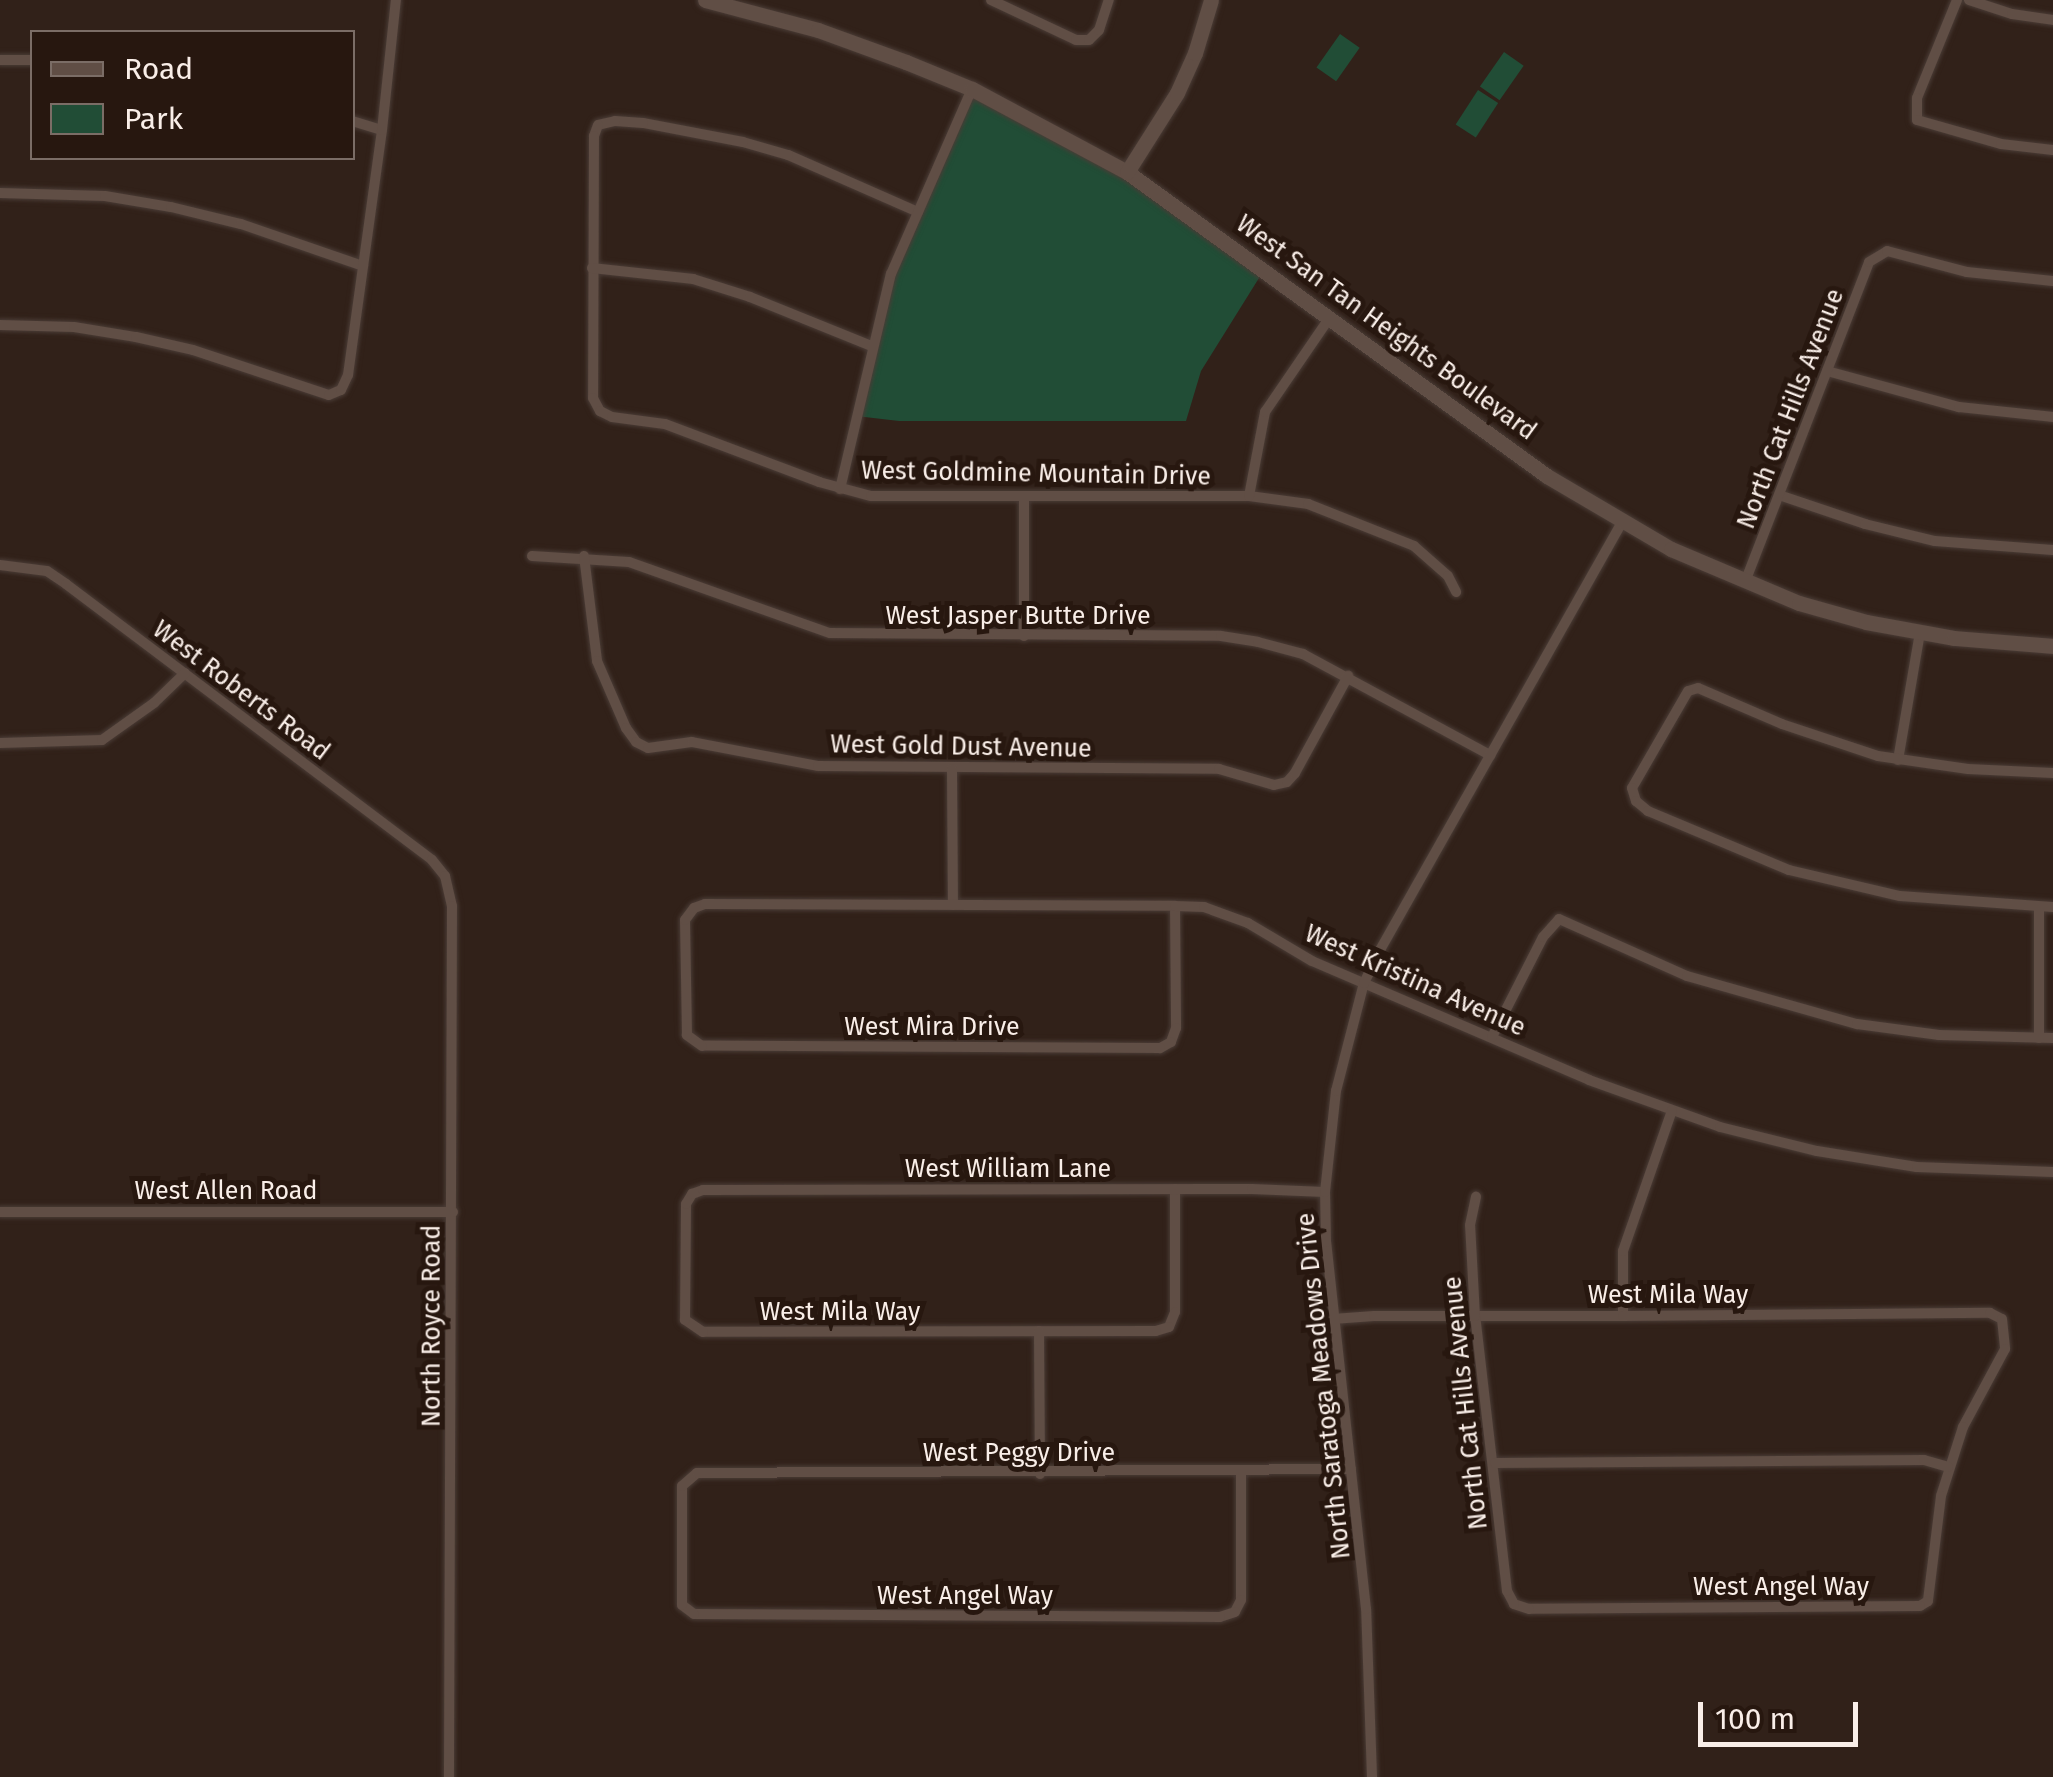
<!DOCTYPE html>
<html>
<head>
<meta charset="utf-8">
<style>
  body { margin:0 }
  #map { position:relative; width:2053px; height:1777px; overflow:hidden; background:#312119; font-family:"Fira Sans",sans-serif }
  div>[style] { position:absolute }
  .green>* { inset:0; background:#214d36; transform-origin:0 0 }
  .roads { filter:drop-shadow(0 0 2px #4a3c36) drop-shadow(0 0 2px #4a3c36) }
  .street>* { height:10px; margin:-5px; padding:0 5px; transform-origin:5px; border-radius:5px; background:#604e45 }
  .secondary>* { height:15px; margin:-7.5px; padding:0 7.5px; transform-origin:7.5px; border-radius:7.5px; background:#604e45 }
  span { translate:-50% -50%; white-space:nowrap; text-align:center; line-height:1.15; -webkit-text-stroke:10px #27170f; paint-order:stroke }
  .street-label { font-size:25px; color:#f9eee8 }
  .legend { position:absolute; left:30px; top:30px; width:325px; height:130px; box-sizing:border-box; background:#27170f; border:2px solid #7b6d66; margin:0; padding:12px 18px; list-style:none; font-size:30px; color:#f9eee8 }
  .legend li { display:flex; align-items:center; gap:20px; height:50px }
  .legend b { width:50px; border:2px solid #7b6d66 }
  .scale { position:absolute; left:1698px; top:1702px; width:160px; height:45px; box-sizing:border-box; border:5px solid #f9eee8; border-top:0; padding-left:12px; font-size:30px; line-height:35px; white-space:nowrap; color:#f9eee8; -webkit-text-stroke:8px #27170f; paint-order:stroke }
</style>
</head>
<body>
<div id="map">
  <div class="green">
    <i style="left:1340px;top:34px;width:24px;height:41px;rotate:35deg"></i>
    <i style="left:1504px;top:52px;width:24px;height:42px;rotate:35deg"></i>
    <i style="clip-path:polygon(972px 89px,1048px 128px,1264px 270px,1201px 371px,1186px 421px,899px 421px,856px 416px,882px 302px)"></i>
    <i style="left:1478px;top:90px;width:24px;height:41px;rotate:33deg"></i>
  </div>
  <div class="roads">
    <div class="street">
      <i style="left:991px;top:0;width:94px;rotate:25.2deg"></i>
      <i style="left:1076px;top:40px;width:13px"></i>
      <i style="left:1089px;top:40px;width:14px;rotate:-45deg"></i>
      <i style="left:1099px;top:30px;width:32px;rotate:-72deg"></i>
      <i style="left:1957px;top:0;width:106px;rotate:112.2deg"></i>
      <i style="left:1917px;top:98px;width:22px;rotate:90deg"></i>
      <i style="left:1917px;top:120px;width:87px;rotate:15.9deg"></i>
      <i style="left:2001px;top:144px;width:52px;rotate:6.6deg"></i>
      <i style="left:1969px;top:0;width:45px;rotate:18deg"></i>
      <i style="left:2012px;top:14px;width:41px;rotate:8.3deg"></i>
      <i style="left:0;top:60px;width:32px"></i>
      <i style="left:352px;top:121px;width:31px;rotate:17deg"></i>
      <i style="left:0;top:193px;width:105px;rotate:1.6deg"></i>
      <i style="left:105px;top:196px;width:67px;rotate:9.5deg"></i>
      <i style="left:171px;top:207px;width:72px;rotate:13.7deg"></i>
      <i style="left:241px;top:224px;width:129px;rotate:19deg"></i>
      <i style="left:918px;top:212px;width:142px;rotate:-156.3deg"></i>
      <i style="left:788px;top:155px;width:47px;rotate:-163.9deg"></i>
      <i style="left:743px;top:142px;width:102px;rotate:-169.2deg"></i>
      <i style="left:643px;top:123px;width:28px;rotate:-176deg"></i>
      <i style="left:615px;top:121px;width:17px;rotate:167deg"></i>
      <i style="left:598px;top:125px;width:12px;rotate:110deg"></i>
      <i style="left:594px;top:136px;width:262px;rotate:90.2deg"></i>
      <i style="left:593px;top:398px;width:15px;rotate:62deg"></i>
      <i style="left:600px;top:411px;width:13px;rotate:27deg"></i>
      <i style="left:612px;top:417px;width:53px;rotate:7.5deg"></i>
      <i style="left:665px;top:424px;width:165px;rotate:20.6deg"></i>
      <i style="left:819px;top:482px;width:54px;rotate:15.1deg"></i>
      <i style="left:871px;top:496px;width:378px"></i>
      <i style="left:1249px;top:496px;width:60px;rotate:7.7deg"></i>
      <i style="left:1308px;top:504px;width:114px;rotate:21.6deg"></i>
      <i style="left:1414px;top:546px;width:45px;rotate:41.4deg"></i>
      <i style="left:1448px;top:576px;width:18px;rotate:63deg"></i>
      <i style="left:592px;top:268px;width:102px;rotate:6.2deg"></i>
      <i style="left:693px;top:279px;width:60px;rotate:17.5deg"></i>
      <i style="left:750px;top:297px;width:131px;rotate:22deg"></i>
      <i style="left:0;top:325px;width:74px;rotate:1.5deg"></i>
      <i style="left:74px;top:327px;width:63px;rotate:9.2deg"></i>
      <i style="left:136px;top:337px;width:58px;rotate:12.8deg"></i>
      <i style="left:193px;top:350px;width:143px;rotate:18.3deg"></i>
      <i style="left:329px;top:395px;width:13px;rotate:-23deg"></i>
      <i style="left:341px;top:390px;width:17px;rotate:-65deg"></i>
      <i style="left:348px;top:375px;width:247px;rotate:-82.1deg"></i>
      <i style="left:382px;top:130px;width:131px;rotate:-83.9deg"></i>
      <i style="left:1827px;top:371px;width:137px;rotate:15.3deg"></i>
      <i style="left:1959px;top:407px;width:95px;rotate:6.1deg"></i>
      <i style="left:840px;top:489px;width:221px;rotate:-76.7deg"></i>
      <i style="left:891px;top:274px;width:202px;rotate:-66.4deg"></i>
      <i style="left:1779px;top:495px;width:91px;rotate:18.6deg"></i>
      <i style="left:1865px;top:524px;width:72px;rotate:13.7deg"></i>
      <i style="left:1935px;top:541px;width:118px;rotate:4.4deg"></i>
      <i style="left:1249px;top:496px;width:86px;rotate:-79.2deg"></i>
      <i style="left:1265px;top:412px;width:115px;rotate:-55.6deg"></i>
      <i style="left:1024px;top:497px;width:139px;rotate:90deg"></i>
      <i style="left:532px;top:556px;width:97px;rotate:3.5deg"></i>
      <i style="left:629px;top:562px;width:213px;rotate:19.5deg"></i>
      <i style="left:830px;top:633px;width:391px;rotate:0.4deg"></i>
      <i style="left:1221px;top:636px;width:37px;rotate:9deg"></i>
      <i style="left:1258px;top:642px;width:47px;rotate:14.9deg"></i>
      <i style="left:1303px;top:654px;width:213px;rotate:28.4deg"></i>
      <i style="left:584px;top:556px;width:106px;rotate:82.9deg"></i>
      <i style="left:597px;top:661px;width:73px;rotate:66.6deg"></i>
      <i style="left:626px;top:728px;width:17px;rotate:54deg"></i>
      <i style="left:636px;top:742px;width:13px;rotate:27deg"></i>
      <i style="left:648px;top:748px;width:44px;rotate:-7.8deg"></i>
      <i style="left:692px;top:742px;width:128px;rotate:10.8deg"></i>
      <i style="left:818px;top:766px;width:401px;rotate:0.4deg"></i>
      <i style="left:1219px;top:769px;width:57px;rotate:16.2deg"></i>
      <i style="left:1274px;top:785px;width:13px;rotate:-13deg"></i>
      <i style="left:1287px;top:782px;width:12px;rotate:-48deg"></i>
      <i style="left:1295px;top:773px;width:111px;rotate:-61.3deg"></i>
      <i style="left:0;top:565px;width:47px;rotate:7.3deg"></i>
      <i style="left:47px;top:571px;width:23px;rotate:34deg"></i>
      <i style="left:66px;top:584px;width:458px;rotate:37deg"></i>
      <i style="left:432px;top:860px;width:21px;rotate:51deg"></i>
      <i style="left:445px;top:876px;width:31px;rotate:77deg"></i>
      <i style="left:452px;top:906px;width:871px;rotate:90.2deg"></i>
      <i style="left:1745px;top:582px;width:343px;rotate:-68.8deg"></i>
      <i style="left:1869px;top:262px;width:21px;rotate:-31deg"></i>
      <i style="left:1887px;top:251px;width:83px;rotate:14.7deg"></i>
      <i style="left:1967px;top:272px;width:86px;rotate:6deg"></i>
      <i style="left:0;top:743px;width:102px;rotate:-1.7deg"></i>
      <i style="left:102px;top:740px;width:64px;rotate:-35.4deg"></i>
      <i style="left:154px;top:703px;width:43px;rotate:-44.1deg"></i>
      <i style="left:1898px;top:760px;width:130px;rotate:-80.2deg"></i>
      <i style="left:952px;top:769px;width:136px;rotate:89.6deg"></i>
      <i style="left:2053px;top:773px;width:85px;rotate:-177.3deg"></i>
      <i style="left:1968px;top:769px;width:91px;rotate:-171.8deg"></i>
      <i style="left:1878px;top:756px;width:101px;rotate:-161.6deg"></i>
      <i style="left:1782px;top:724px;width:91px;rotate:-156.8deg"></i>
      <i style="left:1698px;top:688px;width:10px;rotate:163deg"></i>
      <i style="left:1688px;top:691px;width:112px;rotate:120deg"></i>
      <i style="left:1632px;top:788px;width:14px;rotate:73deg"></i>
      <i style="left:1636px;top:801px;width:16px;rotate:40deg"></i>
      <i style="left:1648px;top:811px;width:153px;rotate:22.7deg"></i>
      <i style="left:1789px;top:870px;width:114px;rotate:13.2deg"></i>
      <i style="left:1900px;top:896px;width:153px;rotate:4.1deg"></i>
      <i style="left:1175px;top:906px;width:122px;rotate:89.5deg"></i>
      <i style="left:1176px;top:1028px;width:15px;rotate:110deg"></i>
      <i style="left:1171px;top:1042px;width:13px;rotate:151deg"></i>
      <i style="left:1160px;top:1048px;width:458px;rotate:-179.7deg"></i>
      <i style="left:702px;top:1046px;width:19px;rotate:-144deg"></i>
      <i style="left:687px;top:1035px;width:115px;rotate:-91deg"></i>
      <i style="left:685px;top:920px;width:15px;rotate:-53deg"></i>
      <i style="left:694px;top:908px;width:12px;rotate:-20deg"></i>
      <i style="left:705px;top:904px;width:470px;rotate:0.2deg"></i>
      <i style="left:1175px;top:906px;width:29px;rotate:2deg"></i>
      <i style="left:1204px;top:907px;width:47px;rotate:20deg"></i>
      <i style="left:1248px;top:923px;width:74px;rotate:30.7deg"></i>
      <i style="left:1312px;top:961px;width:301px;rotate:23.2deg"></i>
      <i style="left:1589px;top:1080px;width:139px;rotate:19.7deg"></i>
      <i style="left:1720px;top:1127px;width:100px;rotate:13.9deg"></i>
      <i style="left:1817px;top:1151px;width:101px;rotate:9.1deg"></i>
      <i style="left:1917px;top:1167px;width:136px;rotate:2.1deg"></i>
      <i style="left:1492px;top:1037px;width:112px;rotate:-63deg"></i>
      <i style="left:1543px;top:937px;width:24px;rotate:-48deg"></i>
      <i style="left:1559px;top:919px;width:140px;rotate:24deg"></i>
      <i style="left:1687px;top:976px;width:177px;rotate:15.8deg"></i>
      <i style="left:1857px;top:1024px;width:83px;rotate:7.6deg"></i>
      <i style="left:1939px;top:1035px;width:114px;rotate:1.5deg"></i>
      <i style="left:2039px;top:1038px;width:131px;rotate:-90deg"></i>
      <i style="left:1175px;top:1189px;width:123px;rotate:90deg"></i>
      <i style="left:1175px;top:1312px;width:16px;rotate:112deg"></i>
      <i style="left:1169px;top:1327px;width:14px;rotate:163deg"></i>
      <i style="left:1156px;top:1331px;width:453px;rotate:179.9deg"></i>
      <i style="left:703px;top:1332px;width:22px;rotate:-146deg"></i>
      <i style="left:685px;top:1320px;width:116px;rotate:-89.5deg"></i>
      <i style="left:686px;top:1204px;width:12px;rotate:-59deg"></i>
      <i style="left:692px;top:1194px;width:12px;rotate:-20deg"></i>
      <i style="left:703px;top:1190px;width:549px;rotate:-0.1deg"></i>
      <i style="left:1252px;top:1189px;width:73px;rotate:2.4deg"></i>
      <i style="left:0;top:1212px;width:453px"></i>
      <i style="left:1623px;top:1316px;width:65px;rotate:-90deg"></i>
      <i style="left:1623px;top:1251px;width:149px;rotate:-70.8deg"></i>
      <i style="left:1333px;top:1319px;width:41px;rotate:-4.2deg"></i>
      <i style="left:1374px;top:1316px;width:249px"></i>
      <i style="left:1623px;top:1316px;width:367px;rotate:-0.5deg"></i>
      <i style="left:1990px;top:1313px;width:13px;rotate:27deg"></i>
      <i style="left:2002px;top:1319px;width:30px;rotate:84deg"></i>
      <i style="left:2005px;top:1349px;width:89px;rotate:118.3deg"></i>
      <i style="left:1963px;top:1427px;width:72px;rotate:107.7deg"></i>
      <i style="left:1941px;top:1496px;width:106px;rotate:97.1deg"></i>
      <i style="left:1928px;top:1601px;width:9px;rotate:148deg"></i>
      <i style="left:1920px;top:1606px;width:391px;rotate:179.6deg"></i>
      <i style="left:1529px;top:1609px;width:16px;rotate:-162deg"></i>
      <i style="left:1514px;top:1604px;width:15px;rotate:-118deg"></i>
      <i style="left:1507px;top:1591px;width:277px;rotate:-96.6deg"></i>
      <i style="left:1475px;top:1316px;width:91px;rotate:-93.1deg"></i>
      <i style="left:1470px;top:1225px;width:29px;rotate:-78deg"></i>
      <i style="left:1039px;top:1331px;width:143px;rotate:89.6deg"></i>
      <i style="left:1495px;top:1463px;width:429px;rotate:-0.4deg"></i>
      <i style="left:1924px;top:1460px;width:25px;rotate:16deg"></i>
      <i style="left:1241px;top:1473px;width:127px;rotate:90deg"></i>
      <i style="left:1241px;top:1600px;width:13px;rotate:117deg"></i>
      <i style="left:1235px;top:1612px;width:16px;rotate:162deg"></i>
      <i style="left:1220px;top:1617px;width:526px;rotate:-179.67deg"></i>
      <i style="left:694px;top:1614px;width:15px;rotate:-143deg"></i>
      <i style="left:682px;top:1605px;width:119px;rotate:-90deg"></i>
      <i style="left:682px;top:1486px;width:20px;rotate:-41deg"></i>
      <i style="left:697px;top:1473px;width:654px;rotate:-0.35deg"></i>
      <i style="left:1372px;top:1777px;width:168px;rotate:-92deg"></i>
      <i style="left:1366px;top:1609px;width:369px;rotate:-96.2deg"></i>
      <i style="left:1326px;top:1242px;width:50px;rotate:-91.1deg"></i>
      <i style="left:1325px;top:1192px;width:102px;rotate:-83.8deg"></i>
      <i style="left:1336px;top:1091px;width:112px;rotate:-75.5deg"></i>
      <i style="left:1364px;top:983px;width:37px;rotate:-64deg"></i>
      <i style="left:1380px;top:950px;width:491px;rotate:-60.5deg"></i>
    </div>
    <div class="secondary">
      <i style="left:705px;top:0;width:117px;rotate:14.9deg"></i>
      <i style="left:818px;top:30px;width:94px;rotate:20deg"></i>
      <i style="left:906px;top:62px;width:71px;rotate:22.2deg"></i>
      <i style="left:972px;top:89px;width:176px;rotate:28.2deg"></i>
      <i style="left:1127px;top:172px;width:518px;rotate:35.9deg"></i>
      <i style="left:1547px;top:476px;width:144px;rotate:30.5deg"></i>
      <i style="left:1671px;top:549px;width:139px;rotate:22.9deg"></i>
      <i style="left:1799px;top:603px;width:70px;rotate:15.8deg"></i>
      <i style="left:1866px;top:622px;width:89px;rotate:10.3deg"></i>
      <i style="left:1954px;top:638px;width:99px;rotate:4.6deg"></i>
      <i style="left:1127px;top:172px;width:93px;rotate:-57.7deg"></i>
      <i style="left:1177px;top:93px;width:44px;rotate:-65.8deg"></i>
      <i style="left:1195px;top:53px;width:55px;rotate:-73.2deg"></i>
    </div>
  </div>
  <div class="street-label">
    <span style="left:1386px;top:328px;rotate:36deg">West San Tan Heights Boulevard</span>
    <span style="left:1791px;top:409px;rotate:-69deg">North Cat Hills Avenue</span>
    <span style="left:1036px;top:474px;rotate:1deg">West Goldmine Mountain Drive</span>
    <span style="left:1018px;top:616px">West Jasper Butte Drive</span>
    <span style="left:241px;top:691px;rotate:37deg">West Roberts Road</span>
    <span style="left:961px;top:747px;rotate:1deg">West Gold Dust Avenue</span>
    <span style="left:1415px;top:981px;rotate:24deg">West Kristina Avenue</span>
    <span style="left:932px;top:1027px">West Mira Drive</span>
    <span style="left:1008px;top:1169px">West William Lane</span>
    <span style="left:226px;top:1191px">West Allen Road</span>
    <span style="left:1668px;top:1295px">West Mila Way</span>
    <span style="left:840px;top:1312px">West Mila Way</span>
    <span style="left:432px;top:1326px;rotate:-90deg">North Royce Road</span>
    <span style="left:1324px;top:1386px;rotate:-96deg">North Saratoga Meadows Drive</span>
    <span style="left:1466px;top:1403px;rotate:-96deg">North Cat Hills Avenue</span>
    <span style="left:1019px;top:1453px">West Peggy Drive</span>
    <span style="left:1781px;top:1587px">West Angel Way</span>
    <span style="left:965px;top:1596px">West Angel Way</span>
  </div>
  <ul class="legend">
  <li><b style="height:12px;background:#604e45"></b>Road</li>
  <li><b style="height:28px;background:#214d36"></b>Park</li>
  </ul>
  <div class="scale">100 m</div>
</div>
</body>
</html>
